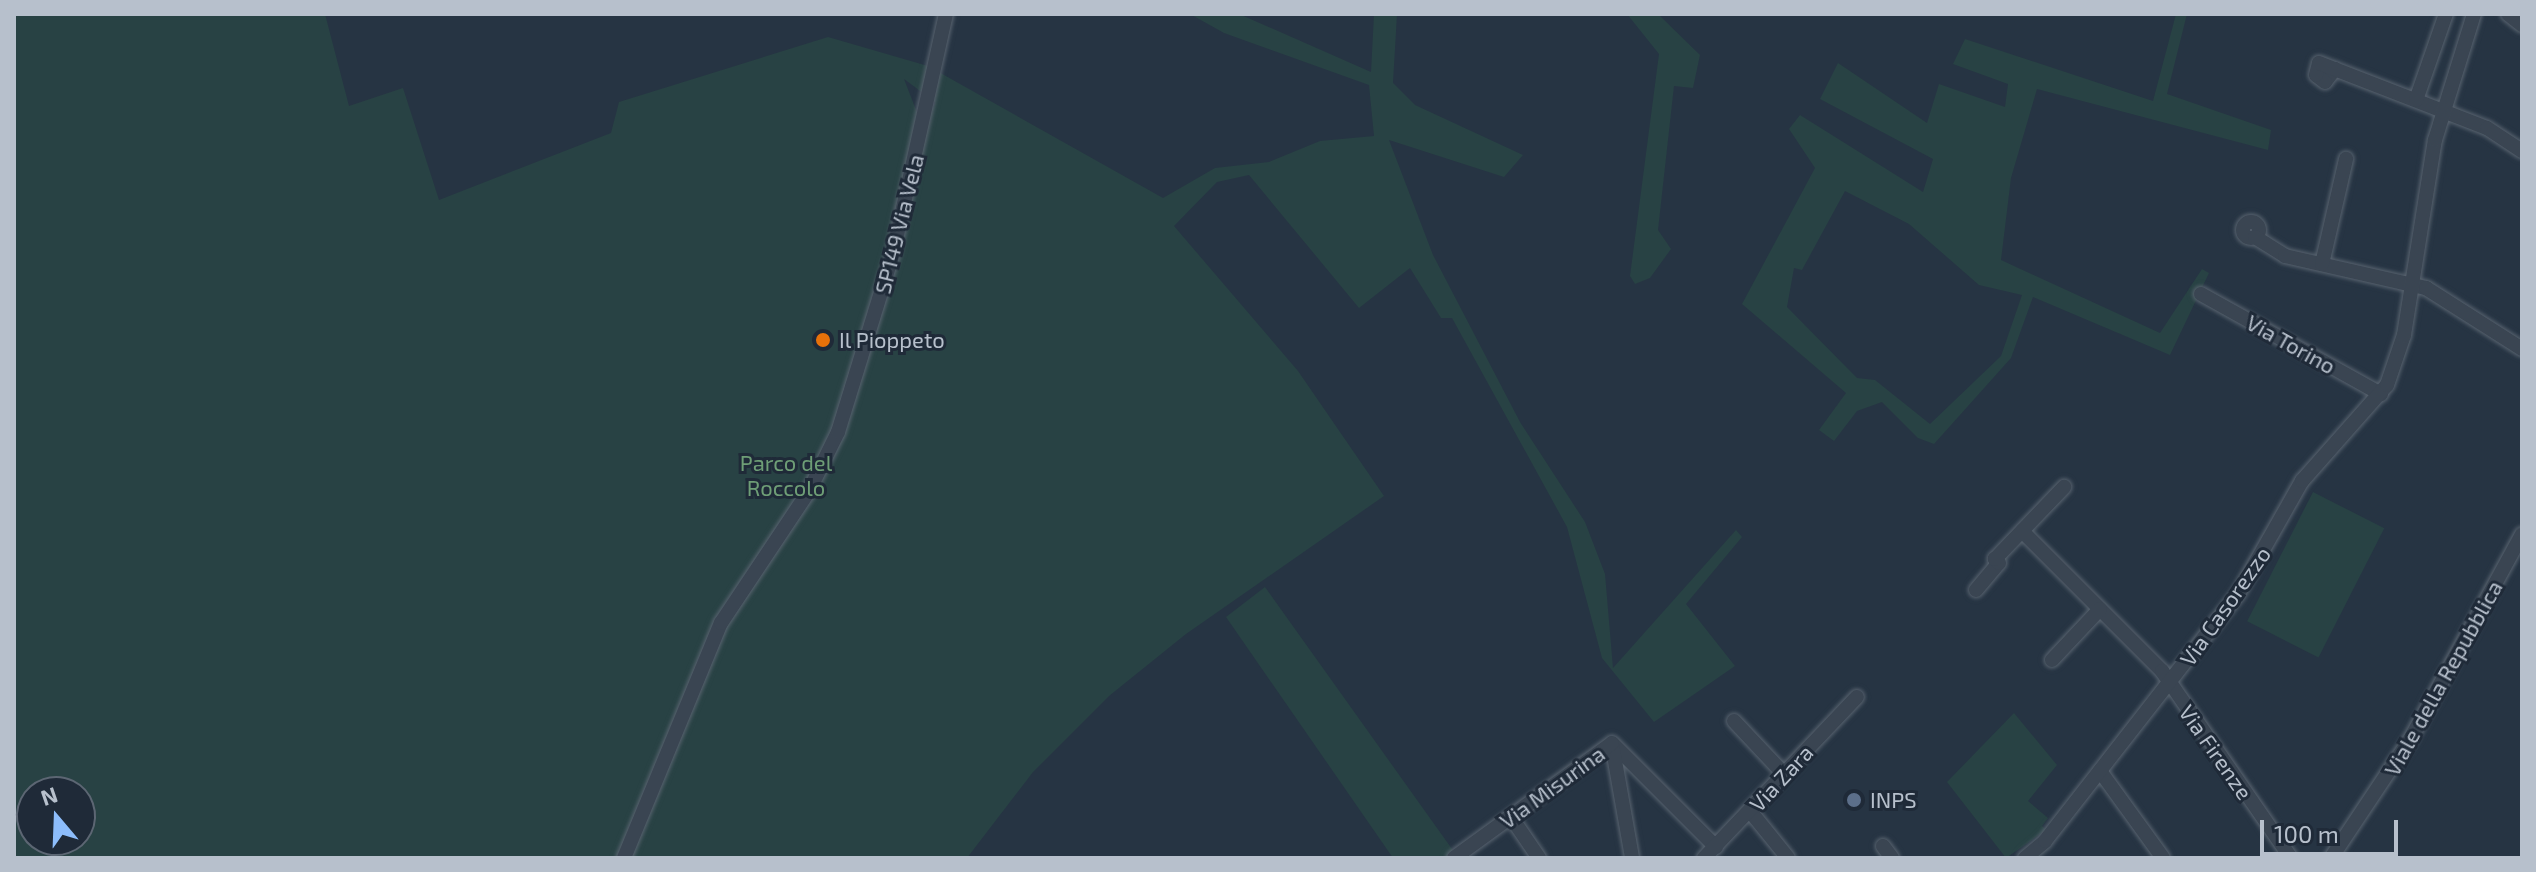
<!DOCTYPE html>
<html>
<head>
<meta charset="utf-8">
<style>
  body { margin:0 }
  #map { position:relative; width:2536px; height:872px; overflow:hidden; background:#263443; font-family:"Exo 2",sans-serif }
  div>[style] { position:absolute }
  .green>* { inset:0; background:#284244; transform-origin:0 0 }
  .roads { filter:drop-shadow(0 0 2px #58636f) drop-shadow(0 0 2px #58636f) }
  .minor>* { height:14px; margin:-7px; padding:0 7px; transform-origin:7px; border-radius:7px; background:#3a4552 }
  .minor>.ring { margin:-7px; padding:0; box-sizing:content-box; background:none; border:14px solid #3a4552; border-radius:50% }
  .dots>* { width:22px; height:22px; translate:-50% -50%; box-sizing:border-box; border:4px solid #1f2a38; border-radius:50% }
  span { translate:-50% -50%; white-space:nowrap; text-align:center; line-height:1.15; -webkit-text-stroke:6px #1f2a38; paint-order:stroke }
  .street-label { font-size:22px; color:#b7c0cc }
  .poi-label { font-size:22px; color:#b7c0cc }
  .left { translate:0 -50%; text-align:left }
  .park-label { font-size:22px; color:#6e9e76 }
  .frame { position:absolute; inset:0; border:16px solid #b7c0cc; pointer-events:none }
  .north { position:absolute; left:16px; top:776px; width:80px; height:80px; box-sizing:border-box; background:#1f2a38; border:2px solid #5c6673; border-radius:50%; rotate:341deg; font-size:22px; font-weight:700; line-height:32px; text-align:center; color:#b7c0cc }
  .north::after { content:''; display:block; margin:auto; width:28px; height:36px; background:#8dbdfb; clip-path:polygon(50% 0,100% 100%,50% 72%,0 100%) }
  .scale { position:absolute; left:2260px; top:820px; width:138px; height:36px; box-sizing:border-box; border:4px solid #b7c0cc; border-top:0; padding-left:10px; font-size:24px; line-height:28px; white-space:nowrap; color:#b7c0cc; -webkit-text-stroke:6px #1f2a38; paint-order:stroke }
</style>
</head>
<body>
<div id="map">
  <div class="green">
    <i style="clip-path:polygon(evenodd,14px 14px,325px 14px,349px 106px,403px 88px,439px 200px,611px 133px,619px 102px,828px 37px,928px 66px,1163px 198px,1215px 168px,1269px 162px,1320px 141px,1374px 136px,1369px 85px,1224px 33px,1190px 14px,1239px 14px,1371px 72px,1374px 14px,1397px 14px,1393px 83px,1415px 105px,1523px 155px,1504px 177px,1389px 140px,1433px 255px,1520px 422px,1585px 522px,1605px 574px,1613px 668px,1736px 530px,1742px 537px,1686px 604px,1735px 666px,1654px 722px,1602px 658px,1567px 527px,1452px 318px,1441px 318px,1410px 268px,1359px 308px,1249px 175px,1217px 182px,1174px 226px,1298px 371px,1384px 496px,1186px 634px,1109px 696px,1033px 772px,967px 858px,14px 858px,14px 14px,904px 79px,935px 102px,934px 107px,918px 115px,904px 79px,14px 14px,32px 792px,80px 792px,80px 840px,32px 840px,32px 792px)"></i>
    <i style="clip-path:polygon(1627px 14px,1658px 14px,1700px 55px,1693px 88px,1674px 86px,1658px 230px,1671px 249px,1650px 278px,1635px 284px,1630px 276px,1659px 54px)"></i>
    <i style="clip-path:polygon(evenodd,2176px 14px,2187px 14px,2167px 94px,2271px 130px,2268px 150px,2037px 89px,2011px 178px,2001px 260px,2160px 333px,2202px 269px,2209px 273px,2170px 355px,2033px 297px,2011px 358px,1934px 444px,1918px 438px,1882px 402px,1857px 411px,1834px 441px,1819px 430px,1846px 393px,1742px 304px,1815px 168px,1789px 129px,1800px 115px,1923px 192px,1933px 159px,1820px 99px,1838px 63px,1927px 123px,1939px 84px,2005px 107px,2008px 84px,1953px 64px,1965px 39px,2153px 101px,2176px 14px,1845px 191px,1909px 224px,1979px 285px,2022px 295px,2001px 356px,1930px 424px,1875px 380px,1857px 378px,1787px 307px,1794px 268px,1802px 270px,1845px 191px)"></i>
    <i style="left:2313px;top:492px;width:80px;height:145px;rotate:27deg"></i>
    <i style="clip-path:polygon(1265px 587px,1457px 856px,1454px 858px,1393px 858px,1226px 617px)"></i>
    <i style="clip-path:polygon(2014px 713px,2057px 765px,2028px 801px,2048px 818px,2042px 826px,2046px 830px,2006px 858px,1947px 782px)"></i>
  </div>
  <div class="roads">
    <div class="minor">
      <i style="left:2508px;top:14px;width:18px;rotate:38deg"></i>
      <i style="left:2335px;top:69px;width:16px;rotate:128deg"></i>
      <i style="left:2325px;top:82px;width:11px;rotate:-142deg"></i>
      <i style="left:2316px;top:75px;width:12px;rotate:-76deg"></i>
      <i style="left:2319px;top:63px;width:180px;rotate:21.2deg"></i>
      <i style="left:2487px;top:128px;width:42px;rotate:33.3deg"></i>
      <i style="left:2416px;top:100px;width:91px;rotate:-70.8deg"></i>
      <i class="ring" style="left:2243px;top:222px;width:2px;height:2px"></i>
      <i style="left:2255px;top:237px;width:36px;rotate:32deg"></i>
      <i style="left:2285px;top:256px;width:145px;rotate:12.8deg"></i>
      <i style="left:2426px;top:288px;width:114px;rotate:32.4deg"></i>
      <i style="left:2322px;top:264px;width:108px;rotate:-77.1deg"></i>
      <i style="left:2201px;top:294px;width:206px;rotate:29.1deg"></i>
      <i style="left:2022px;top:531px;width:198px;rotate:45deg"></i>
      <i style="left:2162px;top:671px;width:227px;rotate:55.4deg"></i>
      <i style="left:1976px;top:590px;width:35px;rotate:-50deg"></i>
      <i style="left:1999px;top:563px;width:6px;rotate:-135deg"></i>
      <i style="left:1995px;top:559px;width:100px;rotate:-46.2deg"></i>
      <i style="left:2052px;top:660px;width:70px;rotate:-46.7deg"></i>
      <i style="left:1734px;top:721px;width:73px;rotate:46.7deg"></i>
      <i style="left:1612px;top:743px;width:147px;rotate:45deg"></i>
      <i style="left:1612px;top:744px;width:116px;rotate:80deg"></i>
      <i style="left:2100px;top:771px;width:107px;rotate:54.1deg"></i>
      <i style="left:1750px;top:811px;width:60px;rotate:51deg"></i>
      <i style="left:1511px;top:817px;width:50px;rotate:55.7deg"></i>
      <i style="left:1883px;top:846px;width:15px;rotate:53deg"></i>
      <i style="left:624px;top:858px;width:254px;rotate:-67.6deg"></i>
      <i style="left:721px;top:623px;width:159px;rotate:-56.3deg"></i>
      <i style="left:809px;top:491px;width:66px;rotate:-63.8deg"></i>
      <i style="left:838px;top:432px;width:187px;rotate:-72.9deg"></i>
      <i style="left:893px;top:253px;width:245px;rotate:-77.5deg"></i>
      <i style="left:1454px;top:858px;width:195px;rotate:-36deg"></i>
      <i style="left:1704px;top:858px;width:222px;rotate:-46.5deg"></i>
      <i style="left:2025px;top:858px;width:26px;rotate:-40deg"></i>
      <i style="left:2045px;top:841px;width:313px;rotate:-52deg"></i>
      <i style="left:2238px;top:594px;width:130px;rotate:-60.5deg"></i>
      <i style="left:2302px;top:481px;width:128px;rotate:-48.5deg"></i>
      <i style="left:2387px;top:385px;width:53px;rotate:-71.2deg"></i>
      <i style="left:2404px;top:335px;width:197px;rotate:-81deg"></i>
      <i style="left:2435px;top:140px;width:132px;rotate:-72.8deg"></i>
      <i style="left:2331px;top:858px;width:144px;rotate:-56.3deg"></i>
      <i style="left:2411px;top:738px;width:232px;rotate:-61.4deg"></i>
    </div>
  </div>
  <div class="dots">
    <i style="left:823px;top:340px;background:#e8710a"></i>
    <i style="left:1854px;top:800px;background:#5c6f8a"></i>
  </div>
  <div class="street-label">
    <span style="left:899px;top:224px;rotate:-76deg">SP149 Via Vela</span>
    <span style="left:2291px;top:344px;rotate:29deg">Via Torino</span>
    <span style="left:2225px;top:606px;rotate:-55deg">Via Casorezzo</span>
    <span style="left:2443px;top:678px;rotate:-61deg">Viale della Repubblica</span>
    <span style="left:2216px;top:752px;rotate:55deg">Via Firenze</span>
    <span style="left:1781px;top:778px;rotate:-47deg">Via Zara</span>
    <span style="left:1552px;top:787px;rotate:-36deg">Via Misurina</span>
  </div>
  <div class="poi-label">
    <span class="left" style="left:839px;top:340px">Il Pioppeto</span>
    <span class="left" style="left:1870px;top:800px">INPS</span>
  </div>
  <div class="park-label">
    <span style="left:786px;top:475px">Parco del<br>Roccolo</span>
  </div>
  <div class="frame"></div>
  <div class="north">N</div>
  <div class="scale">100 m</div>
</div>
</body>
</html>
